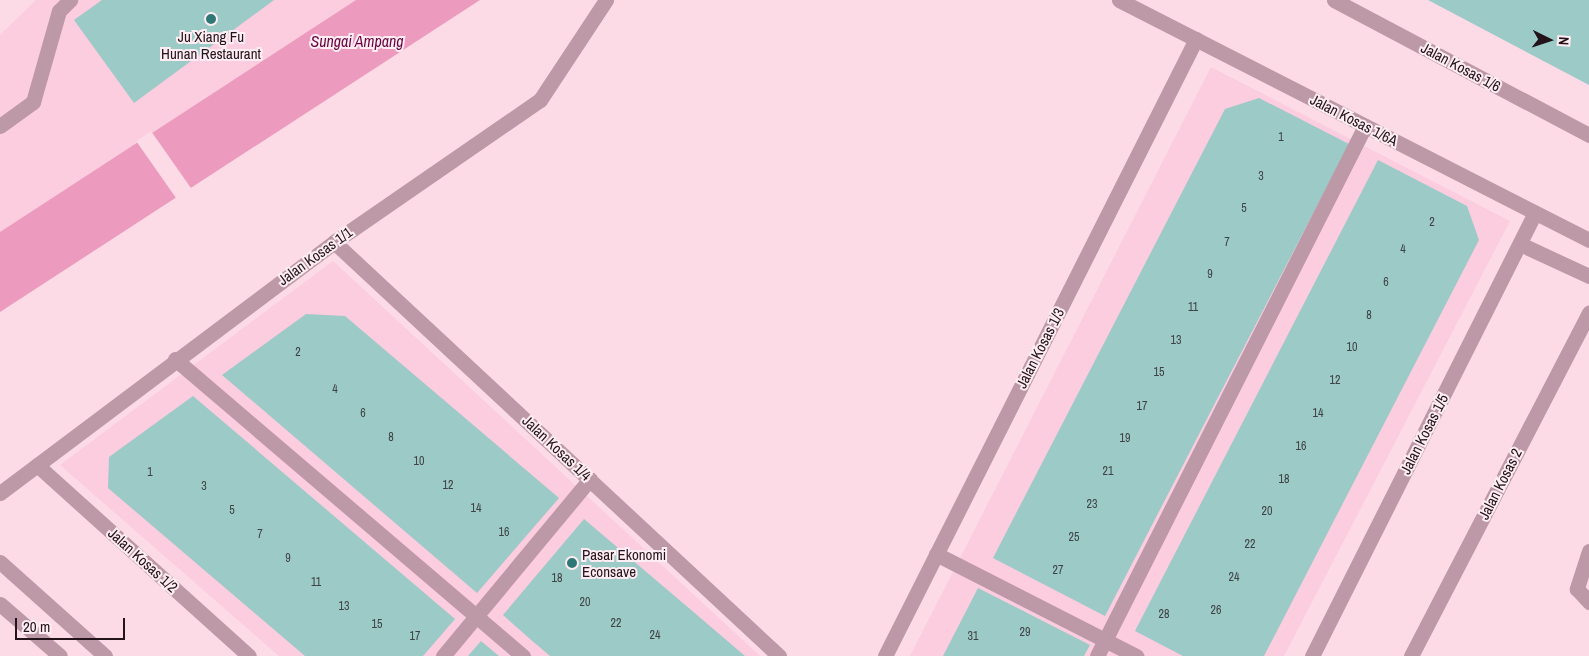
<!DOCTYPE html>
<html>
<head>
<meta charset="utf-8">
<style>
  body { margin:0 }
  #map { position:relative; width:1589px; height:656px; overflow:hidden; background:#fcdbe7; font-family:"Archivo Narrow",sans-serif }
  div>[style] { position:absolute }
  .built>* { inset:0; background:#fcccdf }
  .water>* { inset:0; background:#ec9abd }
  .pier>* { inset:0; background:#fcdbe7; transform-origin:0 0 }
  .building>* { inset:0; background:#9bcac7 }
  .minor>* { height:15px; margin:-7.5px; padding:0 7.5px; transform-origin:7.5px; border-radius:7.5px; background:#bd98a7 }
  .dots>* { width:14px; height:14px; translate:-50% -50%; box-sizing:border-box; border:2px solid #feedf3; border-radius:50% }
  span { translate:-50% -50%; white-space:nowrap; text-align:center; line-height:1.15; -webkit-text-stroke:4px #feedf3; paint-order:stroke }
  .number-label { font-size:12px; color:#404245 }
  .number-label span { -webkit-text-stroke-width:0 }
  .poi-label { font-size:15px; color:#22141a }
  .left { translate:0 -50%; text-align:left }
  .street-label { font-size:15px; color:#22141a }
  .water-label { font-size:16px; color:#67033e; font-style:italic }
  .north { position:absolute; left:1524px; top:15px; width:50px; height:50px; -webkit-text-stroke:4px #feedf3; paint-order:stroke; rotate:94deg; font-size:14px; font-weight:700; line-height:20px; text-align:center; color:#22141a }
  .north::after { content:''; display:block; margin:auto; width:18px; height:22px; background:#22141a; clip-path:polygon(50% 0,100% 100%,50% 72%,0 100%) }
  .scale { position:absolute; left:15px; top:618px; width:110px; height:22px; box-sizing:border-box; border:2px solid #22141a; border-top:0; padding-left:6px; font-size:15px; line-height:18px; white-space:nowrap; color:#22141a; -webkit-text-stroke:4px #feedf3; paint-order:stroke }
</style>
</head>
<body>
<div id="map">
  <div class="built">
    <i style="clip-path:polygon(36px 0,356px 0,0 232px,0 35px)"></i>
    <i style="clip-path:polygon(1211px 67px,1510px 221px,1284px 656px,910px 656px)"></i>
    <i style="clip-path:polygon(333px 261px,760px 656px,279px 656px,60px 465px)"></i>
  </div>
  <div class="water">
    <i style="clip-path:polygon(356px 0,480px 0,0 312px,0 232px)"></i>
  </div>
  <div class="pier">
    <i style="left:151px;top:131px;width:73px;height:18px;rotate:55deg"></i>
  </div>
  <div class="building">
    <i style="clip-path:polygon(102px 0,274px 0,134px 103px,74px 20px)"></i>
    <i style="clip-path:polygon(1428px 0,1589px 0,1589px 85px)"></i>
    <i style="clip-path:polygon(1259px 98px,1349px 144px,1105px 616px,993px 558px,1225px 109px)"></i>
    <i style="clip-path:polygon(1378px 160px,1467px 206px,1479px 240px,1264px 656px,1183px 656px,1135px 631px)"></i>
    <i style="clip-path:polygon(306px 314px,345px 316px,559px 498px,477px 593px,222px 375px)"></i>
    <i style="clip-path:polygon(193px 396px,455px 619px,423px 656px,305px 656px,108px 488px,109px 457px)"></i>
    <i style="clip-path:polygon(584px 519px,697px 615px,745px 656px,550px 656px,530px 639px,503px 615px)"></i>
    <i style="clip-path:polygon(978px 588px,1090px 645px,1084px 656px,943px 656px)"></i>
    <i style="clip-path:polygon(481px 641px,499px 656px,468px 656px)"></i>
  </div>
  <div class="minor">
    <i style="left:1119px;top:0;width:528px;rotate:27.05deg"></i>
    <i style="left:1334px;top:0;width:289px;rotate:27.9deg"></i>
    <i style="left:0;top:126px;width:41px;rotate:-36deg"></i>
    <i style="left:33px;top:102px;width:95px;rotate:-74.1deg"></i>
    <i style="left:59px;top:11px;width:16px;rotate:-45deg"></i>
    <i style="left:334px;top:242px;width:608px;rotate:42.93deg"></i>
    <i style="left:1520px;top:244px;width:76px;rotate:24.9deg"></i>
    <i style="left:175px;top:359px;width:458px;rotate:40.5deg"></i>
    <i style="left:37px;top:465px;width:285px;rotate:42deg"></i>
    <i style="left:0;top:493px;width:418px;rotate:-36.9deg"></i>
    <i style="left:334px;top:242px;width:250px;rotate:-34.6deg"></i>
    <i style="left:540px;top:100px;width:120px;rotate:-56.6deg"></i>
    <i style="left:1589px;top:551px;width:40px;rotate:108deg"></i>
    <i style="left:1577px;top:589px;width:18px;rotate:47deg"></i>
    <i style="left:936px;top:554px;width:225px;rotate:27deg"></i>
    <i style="left:0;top:562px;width:141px;rotate:41.8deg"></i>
    <i style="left:0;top:604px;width:79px;rotate:40.9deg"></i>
    <i style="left:443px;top:656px;width:230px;rotate:-50.3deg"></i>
    <i style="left:885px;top:656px;width:691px;rotate:-63.25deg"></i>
    <i style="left:1097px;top:656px;width:594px;rotate:-63.18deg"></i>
    <i style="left:1312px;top:656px;width:496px;rotate:-63.3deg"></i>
    <i style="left:1411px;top:656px;width:387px;rotate:-62.6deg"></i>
  </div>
  <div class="dots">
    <i style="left:211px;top:19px;background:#2f7875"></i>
    <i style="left:572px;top:563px;background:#2f7875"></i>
  </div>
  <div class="number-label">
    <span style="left:1281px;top:138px">1</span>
    <span style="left:1261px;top:177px">3</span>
    <span style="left:1244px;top:209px">5</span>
    <span style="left:1432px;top:223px">2</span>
    <span style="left:1227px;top:243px">7</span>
    <span style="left:1403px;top:250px">4</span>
    <span style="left:1210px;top:275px">9</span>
    <span style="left:1386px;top:283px">6</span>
    <span style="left:1193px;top:308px">11</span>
    <span style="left:1369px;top:316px">8</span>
    <span style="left:1176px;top:341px">13</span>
    <span style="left:1352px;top:348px">10</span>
    <span style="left:298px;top:353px">2</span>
    <span style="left:1159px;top:373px">15</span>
    <span style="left:1335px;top:381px">12</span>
    <span style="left:335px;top:390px">4</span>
    <span style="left:1142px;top:407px">17</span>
    <span style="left:363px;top:414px">6</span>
    <span style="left:1318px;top:414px">14</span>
    <span style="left:391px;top:438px">8</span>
    <span style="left:1125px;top:439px">19</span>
    <span style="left:1301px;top:447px">16</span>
    <span style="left:419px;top:462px">10</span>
    <span style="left:1108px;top:472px">21</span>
    <span style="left:150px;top:473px">1</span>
    <span style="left:1284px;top:480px">18</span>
    <span style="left:448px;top:486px">12</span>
    <span style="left:204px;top:487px">3</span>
    <span style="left:1092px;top:505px">23</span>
    <span style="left:476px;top:509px">14</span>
    <span style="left:232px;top:511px">5</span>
    <span style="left:1267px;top:512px">20</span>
    <span style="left:504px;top:533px">16</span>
    <span style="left:260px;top:535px">7</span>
    <span style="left:1074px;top:538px">25</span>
    <span style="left:1250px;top:545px">22</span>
    <span style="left:288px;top:559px">9</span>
    <span style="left:1058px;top:571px">27</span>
    <span style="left:1234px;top:578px">24</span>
    <span style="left:557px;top:579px">18</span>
    <span style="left:316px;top:583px">11</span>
    <span style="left:585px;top:603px">20</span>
    <span style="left:344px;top:607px">13</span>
    <span style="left:1216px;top:611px">26</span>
    <span style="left:1164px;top:615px">28</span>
    <span style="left:616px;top:624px">22</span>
    <span style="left:377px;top:625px">15</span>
    <span style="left:1025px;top:633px">29</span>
    <span style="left:655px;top:636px">24</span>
    <span style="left:415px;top:637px">17</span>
    <span style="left:973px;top:637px">31</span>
  </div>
  <div class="poi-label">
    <span style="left:211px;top:45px">Ju Xiang Fu<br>Hunan Restaurant</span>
    <span class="left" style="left:582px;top:563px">Pasar Ekonomi<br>Econsave</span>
  </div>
  <div class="street-label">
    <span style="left:1461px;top:67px;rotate:28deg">Jalan Kosas 1/6</span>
    <span style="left:1354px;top:120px;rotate:27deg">Jalan Kosas 1/6A</span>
    <span style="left:315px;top:256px;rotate:-36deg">Jalan Kosas 1/1</span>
    <span style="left:1040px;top:348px;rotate:-63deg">Jalan Kosas 1/3</span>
    <span style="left:1424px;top:434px;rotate:-63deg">Jalan Kosas 1/5</span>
    <span style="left:557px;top:448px;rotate:43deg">Jalan Kosas 1/4</span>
    <span style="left:1500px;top:484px;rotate:-63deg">Jalan Kosas 2</span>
    <span style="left:143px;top:560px;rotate:42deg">Jalan Kosas 1/2</span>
  </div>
  <div class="water-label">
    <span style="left:357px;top:41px">Sungai Ampang</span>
  </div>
  <div class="north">N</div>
  <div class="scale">20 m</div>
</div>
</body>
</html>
